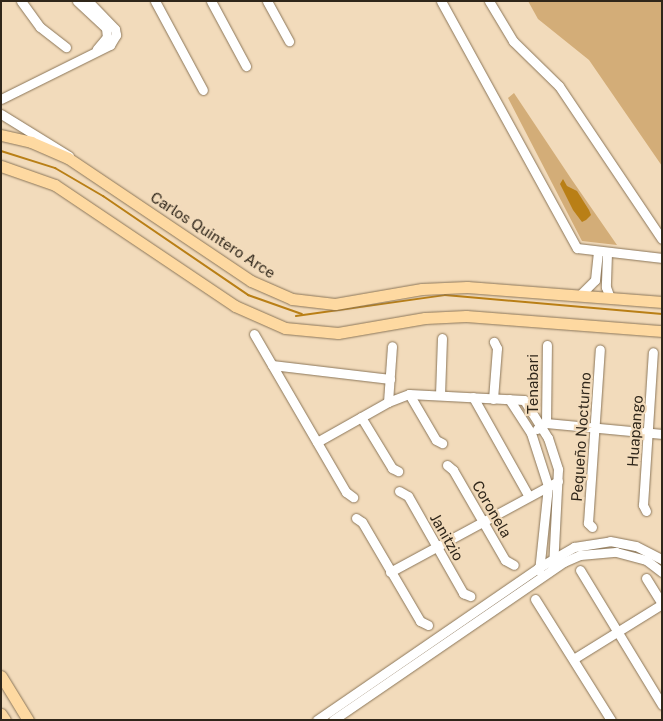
<!DOCTYPE html>
<html>
<head>
<meta charset="utf-8">
<style>
  body { margin:0 }
  #map { position:relative; width:663px; height:721px; overflow:hidden; background:#f2dbbb; font-family:"Public Sans",sans-serif }
  div>[style] { position:absolute }
  .green>* { inset:0; background:#d3ad78 }
  .water>* { inset:0; background:#b97f16 }
  .stream>* { height:2px; margin:-1px; padding:0 1px; transform-origin:1px; border-radius:1px; background:#b97f16 }
  .roads { filter:drop-shadow(0 0 1px #8b7659) drop-shadow(0 0 1px #8b7659) }
  .minor>* { height:9px; margin:-4.5px; padding:0 4.5px; transform-origin:4.5px; border-radius:4.5px; background:#fff }
  .major>* { height:11px; margin:-5.5px; padding:0 5.5px; transform-origin:5.5px; border-radius:5.5px; background:#fed9a1 }
  span { translate:-50% -50%; white-space:nowrap; text-align:center; line-height:1.15; -webkit-text-stroke:4.5px #f2dbbb; paint-order:stroke }
  .street-label { font-size:15px; color:#2f261a }
  .frame { position:absolute; inset:0; border:2px solid #2f261a; pointer-events:none }
</style>
</head>
<body>
<div id="map">
  <div class="green">
    <i style="clip-path:polygon(528px 1px,662px 1px,662px 166px,589px 60px,538px 19px)"></i>
    <i style="clip-path:polygon(514px 93px,572px 180px,617px 245px,582px 241px,508px 98px)"></i>
  </div>
  <div class="water">
    <i style="clip-path:polygon(563px 179px,567px 186px,577px 191px,589px 210px,591px 215px,586px 220px,582px 222px,573px 210px,560px 184px)"></i>
  </div>
  <div class="stream">
    <i style="left:1px;top:151px;width:57px;rotate:17.5deg"></i>
    <i style="left:55px;top:168px;width:56px;rotate:30.3deg"></i>
    <i style="left:103px;top:196px;width:176px;rotate:34.3deg"></i>
    <i style="left:248px;top:295px;width:57px;rotate:19.4deg"></i>
    <i style="left:296px;top:316px;width:150px;rotate:-8deg"></i>
    <i style="left:445px;top:295px;width:218px;rotate:5deg"></i>
  </div>
  <div class="roads">
    <div class="minor">
      <i style="left:21px;top:1px;width:32px;rotate:54deg"></i>
      <i style="left:40px;top:27px;width:33px;rotate:38deg"></i>
      <i style="left:77px;top:1px;width:40px;rotate:43deg"></i>
      <i style="left:106px;top:28px;width:9px;rotate:84deg"></i>
      <i style="left:107px;top:37px;width:16px;rotate:130deg"></i>
      <i style="left:155px;top:1px;width:101px;rotate:61.7deg"></i>
      <i style="left:211px;top:1px;width:74px;rotate:61.7deg"></i>
      <i style="left:267px;top:1px;width:46px;rotate:61.2deg"></i>
      <i style="left:441px;top:1px;width:282px;rotate:61.2deg"></i>
      <i style="left:577px;top:248px;width:86px;rotate:6.7deg"></i>
      <i style="left:489px;top:1px;width:47px;rotate:59deg"></i>
      <i style="left:513px;top:41px;width:64px;rotate:44.4deg"></i>
      <i style="left:559px;top:86px;width:184px;rotate:56.1deg"></i>
      <i style="left:1px;top:99px;width:122px;rotate:-26.4deg"></i>
      <i style="left:110px;top:45px;width:12px;rotate:-59deg"></i>
      <i style="left:116px;top:35px;width:6px;rotate:-99deg"></i>
      <i style="left:115px;top:29px;width:39px;rotate:-134deg"></i>
      <i style="left:1px;top:114px;width:80px;rotate:31.7deg"></i>
      <i style="left:607px;top:253px;width:34px;rotate:92deg"></i>
      <i style="left:606px;top:287px;width:12px;rotate:70deg"></i>
      <i style="left:580px;top:295px;width:21px;rotate:-45deg"></i>
      <i style="left:595px;top:280px;width:28px;rotate:-84deg"></i>
      <i style="left:254px;top:334px;width:183px;rotate:59.8deg"></i>
      <i style="left:346px;top:492px;width:9px;rotate:36deg"></i>
      <i style="left:272px;top:365px;width:119px;rotate:6.8deg"></i>
      <i style="left:409px;top:394px;width:53px;rotate:59.6deg"></i>
      <i style="left:436px;top:440px;width:7px;rotate:27deg"></i>
      <i style="left:440px;top:395px;width:57px;rotate:-88deg"></i>
      <i style="left:473px;top:397px;width:112px;rotate:60.7deg"></i>
      <i style="left:493px;top:399px;width:51px;rotate:-85.5deg"></i>
      <i style="left:497px;top:348px;width:7px;rotate:-117deg"></i>
      <i style="left:509px;top:399px;width:40px;rotate:57.1deg"></i>
      <i style="left:531px;top:433px;width:56px;rotate:72.2deg"></i>
      <i style="left:548px;top:486px;width:85px;rotate:96deg"></i>
      <i style="left:388px;top:402px;width:56px;rotate:-85.9deg"></i>
      <i style="left:361px;top:417px;width:60px;rotate:58.7deg"></i>
      <i style="left:392px;top:468px;width:7px;rotate:27deg"></i>
      <i style="left:546px;top:423px;width:78px;rotate:-89.3deg"></i>
      <i style="left:537px;top:429px;width:11px;rotate:-34deg"></i>
      <i style="left:546px;top:423px;width:117px;rotate:5.4deg"></i>
      <i style="left:317px;top:442px;width:81px;rotate:-29.4deg"></i>
      <i style="left:388px;top:402px;width:22px;rotate:-21deg"></i>
      <i style="left:409px;top:394px;width:115px;rotate:3deg"></i>
      <i style="left:524px;top:400px;width:45px;rotate:57.7deg"></i>
      <i style="left:548px;top:438px;width:33px;rotate:72deg"></i>
      <i style="left:558px;top:469px;width:99px;rotate:92.9deg"></i>
      <i style="left:447px;top:465px;width:8px;rotate:40deg"></i>
      <i style="left:453px;top:470px;width:104px;rotate:60deg"></i>
      <i style="left:505px;top:560px;width:10px;rotate:29deg"></i>
      <i style="left:399px;top:491px;width:10px;rotate:29deg"></i>
      <i style="left:408px;top:496px;width:112px;rotate:60.4deg"></i>
      <i style="left:463px;top:593px;width:8px;rotate:23deg"></i>
      <i style="left:646px;top:511px;width:7px;rotate:-117deg"></i>
      <i style="left:643px;top:505px;width:153px;rotate:-86.3deg"></i>
      <i style="left:356px;top:518px;width:7px;rotate:34deg"></i>
      <i style="left:362px;top:522px;width:115px;rotate:59.6deg"></i>
      <i style="left:420px;top:621px;width:9px;rotate:27deg"></i>
      <i style="left:592px;top:527px;width:6px;rotate:-135deg"></i>
      <i style="left:588px;top:523px;width:174px;rotate:-86.1deg"></i>
      <i style="left:580px;top:570px;width:158px;rotate:58.7deg"></i>
      <i style="left:390px;top:572px;width:191px;rotate:-28.4deg"></i>
      <i style="left:646px;top:578px;width:31px;rotate:58deg"></i>
      <i style="left:535px;top:599px;width:143px;rotate:57.9deg"></i>
      <i style="left:575px;top:658px;width:102px;rotate:-31.8deg"></i>
      <i style="left:317px;top:720px;width:268px;rotate:-34.5deg"></i>
      <i style="left:538px;top:568px;width:42px;rotate:-30.3deg"></i>
      <i style="left:574px;top:547px;width:36px;rotate:-9deg"></i>
      <i style="left:610px;top:541px;width:26px;rotate:11deg"></i>
      <i style="left:636px;top:546px;width:29px;rotate:27deg"></i>
      <i style="left:333px;top:720px;width:280px;rotate:-34.4deg"></i>
      <i style="left:564px;top:562px;width:17px;rotate:-24deg"></i>
      <i style="left:580px;top:555px;width:36px;rotate:-5deg"></i>
      <i style="left:616px;top:552px;width:31px;rotate:15deg"></i>
      <i style="left:646px;top:560px;width:20px;rotate:37deg"></i>
    </div>
    <div class="major">
      <i style="left:1px;top:135px;width:31px;rotate:13deg"></i>
      <i style="left:31px;top:142px;width:40px;rotate:23.4deg"></i>
      <i style="left:68px;top:158px;width:220px;rotate:33.9deg"></i>
      <i style="left:251px;top:281px;width:45px;rotate:23.7deg"></i>
      <i style="left:292px;top:299px;width:43px;rotate:6.6deg"></i>
      <i style="left:335px;top:304px;width:88px;rotate:-9.8deg"></i>
      <i style="left:422px;top:289px;width:45px;rotate:-2.5deg"></i>
      <i style="left:467px;top:287px;width:196px;rotate:4.4deg"></i>
      <i style="left:1px;top:166px;width:57px;rotate:19.4deg"></i>
      <i style="left:55px;top:185px;width:217px;rotate:33.9deg"></i>
      <i style="left:235px;top:306px;width:55px;rotate:23.7deg"></i>
      <i style="left:285px;top:328px;width:53px;rotate:5.4deg"></i>
      <i style="left:338px;top:333px;width:88px;rotate:-9.8deg"></i>
      <i style="left:425px;top:318px;width:41px;rotate:-2.8deg"></i>
      <i style="left:466px;top:316px;width:197px;rotate:4.4deg"></i>
      <i style="left:1px;top:676px;width:52px;rotate:58.5deg"></i>
      <i style="left:1px;top:714px;width:7px;rotate:56deg"></i>
    </div>
  </div>
  <div class="street-label">
    <span style="left:213px;top:235px;rotate:33deg">Carlos Quintero Arce</span>
    <span style="left:533px;top:384px;rotate:-90deg">Tenabari</span>
    <span style="left:635px;top:431px;rotate:-86deg">Huapango</span>
    <span style="left:581px;top:437px;rotate:-86deg">Pequeño Nocturno</span>
    <span style="left:492px;top:509px;rotate:60deg">Coronela</span>
    <span style="left:447px;top:537px;rotate:60deg">Janitzio</span>
  </div>
  <div class="frame"></div>
</div>
</body>
</html>
